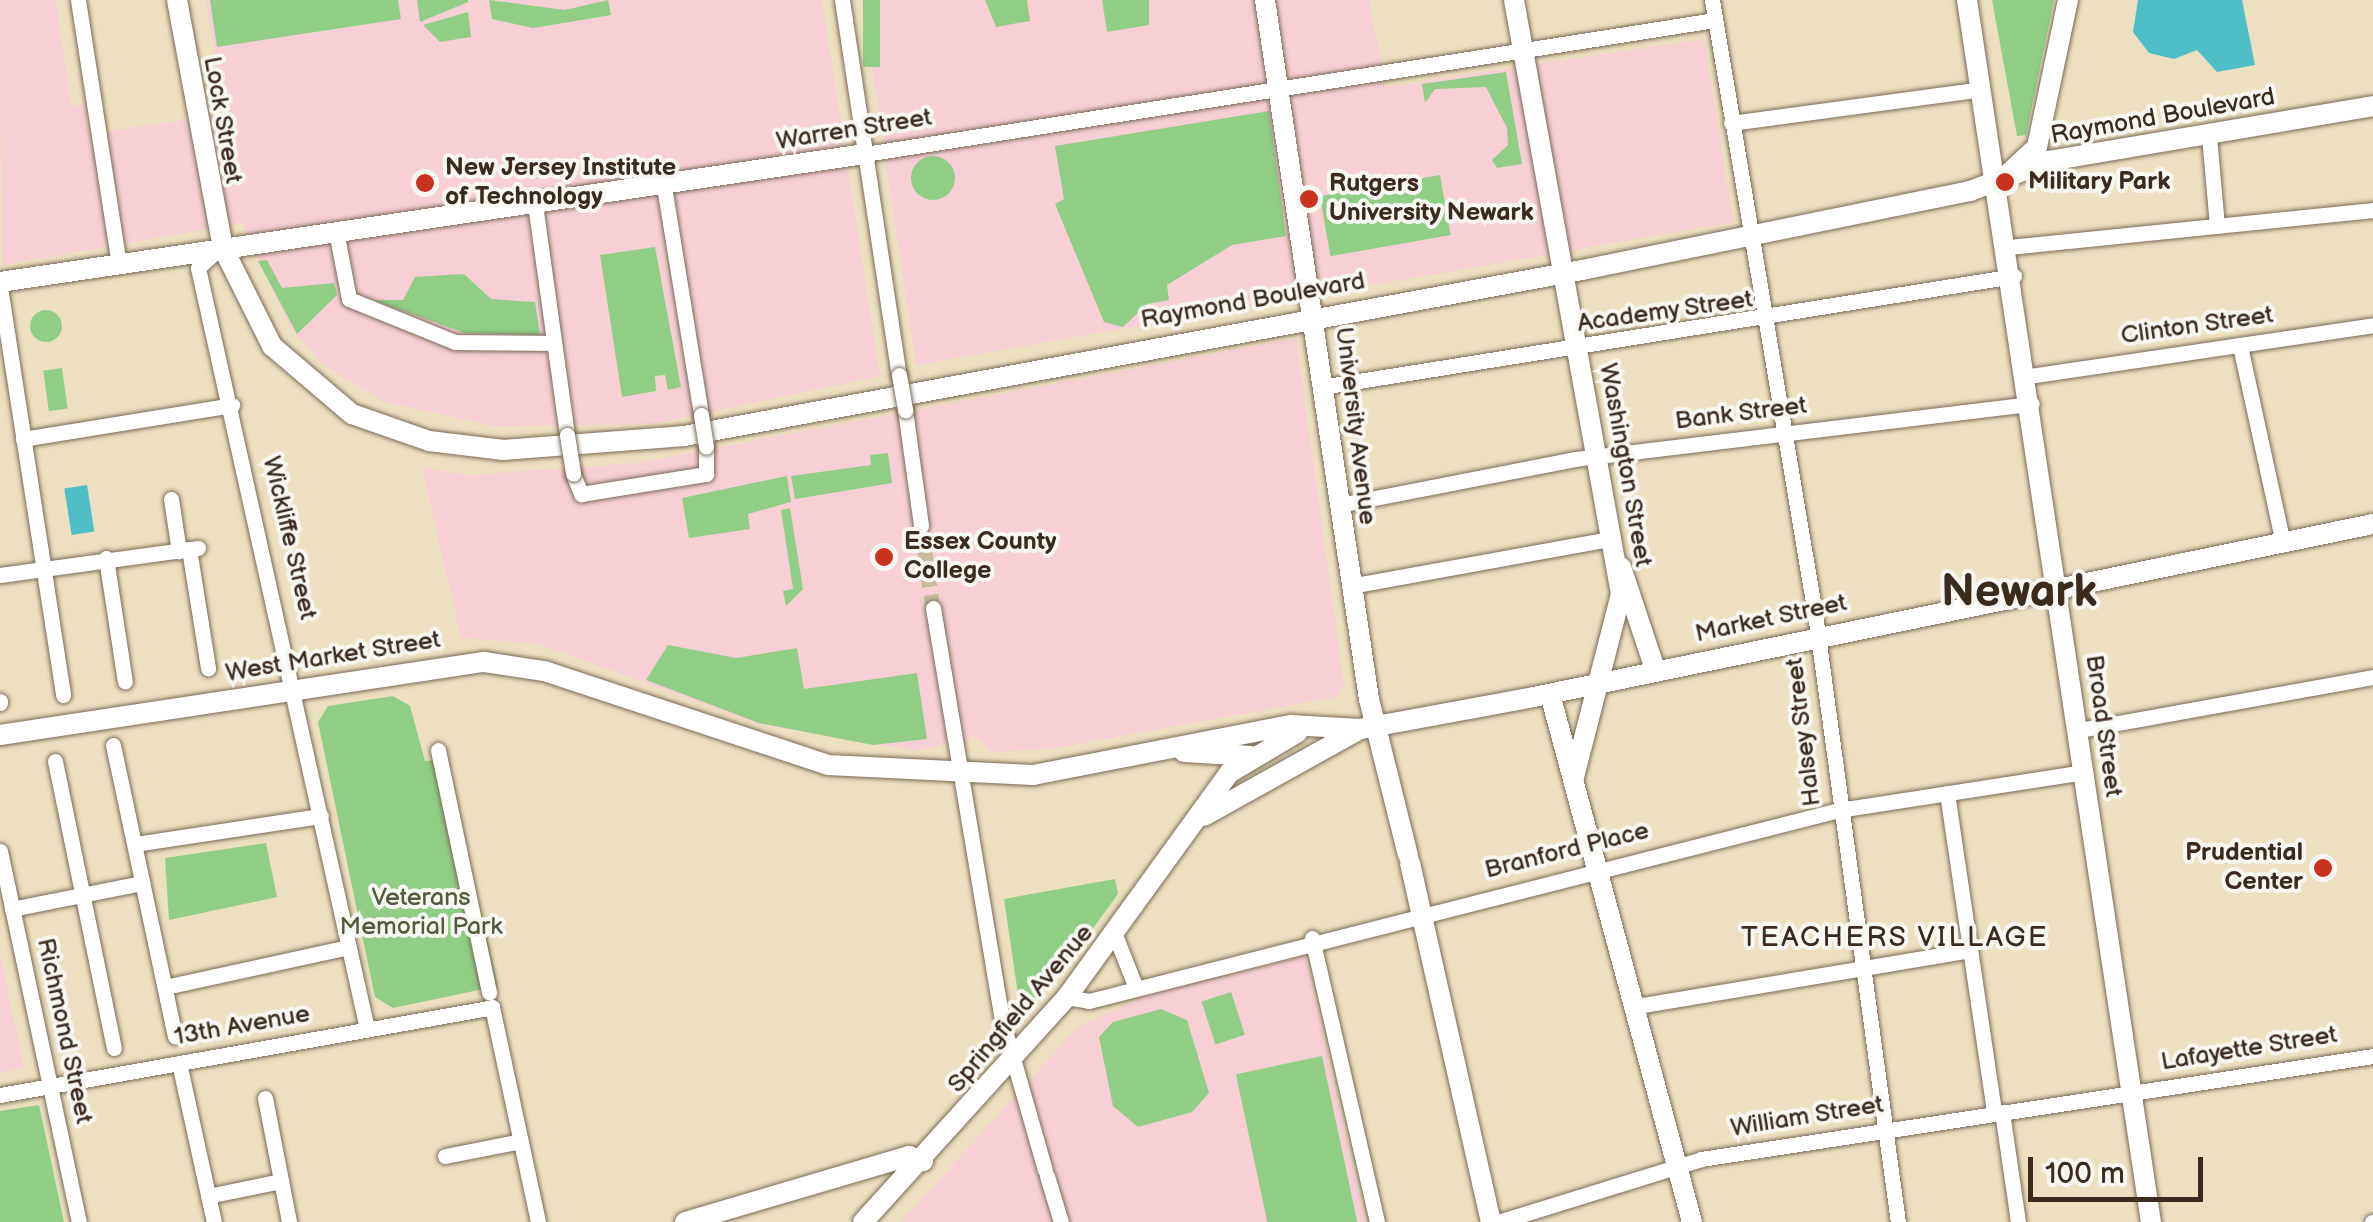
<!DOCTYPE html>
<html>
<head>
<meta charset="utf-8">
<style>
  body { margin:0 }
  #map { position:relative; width:2373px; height:1222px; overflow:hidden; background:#ede0c0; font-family:"Balsamiq Sans",sans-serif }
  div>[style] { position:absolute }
  .built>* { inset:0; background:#f7cfd5 }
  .green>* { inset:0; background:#90ce85; transform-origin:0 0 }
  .round { border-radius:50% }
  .water>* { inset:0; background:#50bec6; transform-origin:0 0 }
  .minor-tunnel>* { height:15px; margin-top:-7.5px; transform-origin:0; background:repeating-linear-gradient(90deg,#c9bca0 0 15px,transparent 0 23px) }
  .roads { filter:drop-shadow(0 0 2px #796a57) drop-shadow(0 0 2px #796a57) }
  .minor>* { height:15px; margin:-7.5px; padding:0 7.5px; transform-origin:7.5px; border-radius:7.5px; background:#fff }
  .major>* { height:20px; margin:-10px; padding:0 10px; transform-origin:10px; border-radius:10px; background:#fff }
  .bridges { filter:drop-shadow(0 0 2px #796a57) drop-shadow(0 0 2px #796a57) }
  .minor-bridge>* { height:15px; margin:-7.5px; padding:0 7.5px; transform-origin:7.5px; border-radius:7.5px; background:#fff }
  .dots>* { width:28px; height:28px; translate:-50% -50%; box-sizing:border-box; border:5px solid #f6f6f2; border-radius:50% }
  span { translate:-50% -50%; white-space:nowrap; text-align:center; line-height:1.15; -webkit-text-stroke:8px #f6f6f2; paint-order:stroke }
  .street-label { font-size:25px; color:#3b2a1e }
  .poi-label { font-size:25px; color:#3b2a1e; font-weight:700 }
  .left { translate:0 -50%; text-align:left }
  .right { translate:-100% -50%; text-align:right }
  .park-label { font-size:25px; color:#545b3d }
  .neighbourhood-label { font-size:28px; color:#3b2a1e; letter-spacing:2.5px }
  .town-label { font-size:45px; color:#3b2a1e; font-weight:700 }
  .scale { position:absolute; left:2028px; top:1157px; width:175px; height:45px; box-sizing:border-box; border:5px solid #3b2a1e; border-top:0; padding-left:12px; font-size:30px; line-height:35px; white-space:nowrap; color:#3b2a1e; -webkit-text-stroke:8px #f6f6f2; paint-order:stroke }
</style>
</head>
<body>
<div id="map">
  <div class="built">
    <i style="clip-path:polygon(0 0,56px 0,71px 106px,85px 105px,89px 134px,225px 114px,206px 0,822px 0,880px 376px,653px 424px,494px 426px,385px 402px,325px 366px,290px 327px,242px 223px,2px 265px)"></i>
    <i style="clip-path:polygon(862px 0,1369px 0,1386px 87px,1704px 39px,1733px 222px,916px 365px)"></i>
    <i style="clip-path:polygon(1296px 338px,1344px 685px,1336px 697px,1050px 749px,991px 752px,975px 736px,917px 751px,758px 724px,537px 643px,461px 638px,422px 468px,471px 475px,637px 463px)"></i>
    <i style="clip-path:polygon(0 954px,24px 1068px,0 1073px)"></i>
    <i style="clip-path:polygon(1306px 956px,1365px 1222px,901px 1222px,1078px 1027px,1146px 995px)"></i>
  </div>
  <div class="green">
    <i style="clip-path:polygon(210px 0,398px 0,401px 19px,217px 47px)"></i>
    <i style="clip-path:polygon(417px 0,468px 0,468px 2px,420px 22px)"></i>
    <i style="clip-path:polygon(489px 0,565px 10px,608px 0,611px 15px,533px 28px,492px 19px)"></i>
    <i style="left:863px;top:0;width:17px;height:67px"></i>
    <i style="clip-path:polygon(985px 0,1027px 0,1030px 21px,996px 27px)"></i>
    <i style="clip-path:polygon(1102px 0,1149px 0,1149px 25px,1107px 32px)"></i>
    <i style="clip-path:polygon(1992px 0,2054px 0,2026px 135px,2017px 136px)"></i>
    <i style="clip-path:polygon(468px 12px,471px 37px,440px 42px,423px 25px)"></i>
    <i style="clip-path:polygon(1506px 72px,1522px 164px,1497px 168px,1492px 160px,1508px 145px,1507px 128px,1486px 87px,1435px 89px,1425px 103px,1422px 84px)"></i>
    <i style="clip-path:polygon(1269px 111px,1286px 236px,1232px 245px,1167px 285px,1169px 300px,1147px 304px,1123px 327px,1104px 322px,1055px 204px,1064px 199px,1055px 146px)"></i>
    <i class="round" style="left:911px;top:156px;width:44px;height:44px"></i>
    <i style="left:1440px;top:175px;width:61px;height:122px;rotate:80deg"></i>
    <i style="clip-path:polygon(655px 247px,681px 387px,668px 390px,665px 375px,655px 376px,656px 391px,622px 397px,600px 255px)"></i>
    <i style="clip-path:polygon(267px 260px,282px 288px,334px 283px,337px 295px,297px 334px,258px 261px)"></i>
    <i style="clip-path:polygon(464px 274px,491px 299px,535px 302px,540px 335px,465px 333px,373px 300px,403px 300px,415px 277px)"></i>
    <i class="round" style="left:30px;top:310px;width:32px;height:32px"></i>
    <i style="left:62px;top:368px;width:41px;height:19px;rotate:82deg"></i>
    <i style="clip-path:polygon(888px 453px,892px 483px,795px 499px,791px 476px,871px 465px,870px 455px)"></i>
    <i style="clip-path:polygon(787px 476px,791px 502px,748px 514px,750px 529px,689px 538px,682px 498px)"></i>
    <i style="clip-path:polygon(790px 508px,803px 589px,786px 606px,783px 591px,793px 589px,781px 510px)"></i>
    <i style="clip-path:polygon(668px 645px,736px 658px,797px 648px,804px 689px,917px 673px,927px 739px,873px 745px,759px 723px,646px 680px)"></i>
    <i style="clip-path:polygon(393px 696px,410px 706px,425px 761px,446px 759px,498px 986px,393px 1008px,375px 997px,318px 722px,328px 706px)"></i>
    <i style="clip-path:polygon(266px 843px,277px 897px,169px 920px,165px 858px)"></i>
    <i style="clip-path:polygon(1115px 879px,1118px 894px,1075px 953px,1030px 1004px,1019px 1001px,1004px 899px)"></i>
    <i style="left:1231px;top:992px;width:45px;height:31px;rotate:72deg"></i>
    <i style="clip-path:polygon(1161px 1009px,1187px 1020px,1209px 1093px,1192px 1112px,1138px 1127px,1113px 1106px,1099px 1037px,1113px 1022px)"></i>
    <i style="left:1322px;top:1056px;width:170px;height:88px;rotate:78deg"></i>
    <i style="clip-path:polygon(39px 1105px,64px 1222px,0 1222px,0 1111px)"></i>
  </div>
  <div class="water">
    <i style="clip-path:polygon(2138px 0,2242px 0,2255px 65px,2217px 72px,2197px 50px,2174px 59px,2149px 53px,2133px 32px)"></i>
    <i style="left:87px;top:485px;width:47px;height:23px;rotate:81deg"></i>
  </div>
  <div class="minor-tunnel">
    <i style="left:921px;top:526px;width:83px;rotate:81.7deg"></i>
  </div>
  <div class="roads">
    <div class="minor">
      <i style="left:78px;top:0;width:267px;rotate:81.2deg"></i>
      <i style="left:842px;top:0;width:379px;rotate:81.4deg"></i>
      <i style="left:1712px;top:0;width:623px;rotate:80.48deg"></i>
      <i style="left:1815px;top:614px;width:614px;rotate:82.23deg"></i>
      <i style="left:1731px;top:123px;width:252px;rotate:-7.7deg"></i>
      <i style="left:2209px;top:136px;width:90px;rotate:84.9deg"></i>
      <i style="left:865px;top:154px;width:860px;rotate:-8.96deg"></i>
      <i style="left:664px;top:186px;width:232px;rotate:80.8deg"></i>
      <i style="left:535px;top:204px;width:233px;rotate:82.1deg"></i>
      <i style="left:336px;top:231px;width:69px;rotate:79.2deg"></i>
      <i style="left:349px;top:299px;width:114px;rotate:22.1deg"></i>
      <i style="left:455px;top:342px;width:99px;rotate:0.6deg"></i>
      <i style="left:2009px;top:247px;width:366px;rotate:-5.8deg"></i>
      <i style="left:215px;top:252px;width:23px;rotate:137deg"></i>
      <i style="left:198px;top:268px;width:780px;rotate:77.48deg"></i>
      <i style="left:0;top:287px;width:413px;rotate:81.2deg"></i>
      <i style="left:2240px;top:346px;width:202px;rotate:77.7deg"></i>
      <i style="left:2029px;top:376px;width:348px;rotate:-8.4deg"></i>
      <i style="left:1321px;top:387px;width:702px;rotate:-9.1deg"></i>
      <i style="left:905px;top:410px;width:117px;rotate:82.1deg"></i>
      <i style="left:23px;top:439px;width:212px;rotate:-9.2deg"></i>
      <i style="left:573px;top:474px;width:22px;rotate:68deg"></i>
      <i style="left:581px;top:494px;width:127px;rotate:-9.1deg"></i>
      <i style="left:706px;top:474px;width:27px;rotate:-90deg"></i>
      <i style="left:171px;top:499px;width:53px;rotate:81.3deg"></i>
      <i style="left:1339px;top:505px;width:240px;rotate:-11deg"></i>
      <i style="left:1575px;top:459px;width:460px;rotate:-6.9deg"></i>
      <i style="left:189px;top:549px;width:121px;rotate:80.9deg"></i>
      <i style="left:106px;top:558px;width:125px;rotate:81.3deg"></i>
      <i style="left:0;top:575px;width:200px;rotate:-7.8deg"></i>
      <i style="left:1350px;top:586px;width:267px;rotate:-10.3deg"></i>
      <i style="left:933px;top:608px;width:418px;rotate:80.5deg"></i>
      <i style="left:1002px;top:1020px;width:156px;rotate:74deg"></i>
      <i style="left:0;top:701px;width:2px;rotate:90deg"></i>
      <i style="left:2079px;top:730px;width:299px;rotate:-10.2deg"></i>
      <i style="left:113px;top:745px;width:298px;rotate:78deg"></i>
      <i style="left:438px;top:750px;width:248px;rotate:78.1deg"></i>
      <i style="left:55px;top:761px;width:293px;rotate:78.4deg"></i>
      <i style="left:1947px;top:793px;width:323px;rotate:81.6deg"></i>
      <i style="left:135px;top:844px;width:188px;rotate:-8.6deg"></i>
      <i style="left:0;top:851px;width:379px;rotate:78deg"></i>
      <i style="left:12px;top:909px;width:133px;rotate:-11.3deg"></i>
      <i style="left:1115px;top:935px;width:52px;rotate:68.4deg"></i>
      <i style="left:1312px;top:938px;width:291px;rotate:77.1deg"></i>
      <i style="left:165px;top:987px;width:188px;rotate:-12.3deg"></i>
      <i style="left:1067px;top:997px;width:22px;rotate:10deg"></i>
      <i style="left:1089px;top:1001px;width:774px;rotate:-14.29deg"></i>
      <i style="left:1839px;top:810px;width:249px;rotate:-8.8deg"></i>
      <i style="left:1637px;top:1006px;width:338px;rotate:-9.5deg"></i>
      <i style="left:179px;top:1063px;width:163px;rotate:77.6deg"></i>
      <i style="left:0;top:1095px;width:500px;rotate:-10.1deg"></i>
      <i style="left:492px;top:1007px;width:220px;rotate:77.9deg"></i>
      <i style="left:265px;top:1098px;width:126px;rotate:79deg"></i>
      <i style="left:2002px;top:1112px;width:111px;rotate:81.7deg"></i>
      <i style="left:445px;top:1156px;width:77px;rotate:-11.2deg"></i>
      <i style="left:1047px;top:1176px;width:48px;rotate:73.1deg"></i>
      <i style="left:208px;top:1196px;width:75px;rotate:-11.6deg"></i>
      <i style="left:1498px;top:1222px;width:213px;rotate:-17.2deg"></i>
      <i style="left:1701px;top:1159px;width:680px;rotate:-8.71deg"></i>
      <i style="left:2372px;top:1222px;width:1px"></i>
    </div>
    <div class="major">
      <i style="left:177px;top:0;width:252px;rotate:79.5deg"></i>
      <i style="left:223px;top:248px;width:110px;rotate:63.4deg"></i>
      <i style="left:272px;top:346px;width:105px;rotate:40.4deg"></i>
      <i style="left:352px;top:414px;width:82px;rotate:19.3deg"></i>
      <i style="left:429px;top:441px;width:75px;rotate:6.9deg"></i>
      <i style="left:503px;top:450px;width:182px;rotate:-4.4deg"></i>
      <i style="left:684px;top:436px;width:913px;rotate:-10.47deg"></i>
      <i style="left:1582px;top:270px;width:396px;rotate:-11.5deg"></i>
      <i style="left:1970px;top:191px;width:85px;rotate:-20.8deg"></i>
      <i style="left:2049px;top:161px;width:329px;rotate:-9.6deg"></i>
      <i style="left:1265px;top:0;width:707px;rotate:81.54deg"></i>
      <i style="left:1369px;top:699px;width:161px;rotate:76deg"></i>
      <i style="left:1514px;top:0;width:604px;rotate:79.79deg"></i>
      <i style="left:1621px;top:594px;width:189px;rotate:104.4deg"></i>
      <i style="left:1967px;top:0;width:1236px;rotate:81.44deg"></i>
      <i style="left:2010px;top:172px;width:37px;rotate:-43deg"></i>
      <i style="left:2037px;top:147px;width:150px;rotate:-78.1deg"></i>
      <i style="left:0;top:282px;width:874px;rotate:-8.42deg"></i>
      <i style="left:1621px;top:567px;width:108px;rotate:71.6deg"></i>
      <i style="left:1550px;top:694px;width:547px;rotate:74.95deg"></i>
      <i style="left:0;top:735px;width:489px;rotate:-8.6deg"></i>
      <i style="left:484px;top:662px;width:61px;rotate:8.5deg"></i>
      <i style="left:544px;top:671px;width:299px;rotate:18.3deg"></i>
      <i style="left:828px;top:765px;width:205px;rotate:2.8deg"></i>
      <i style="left:1033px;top:775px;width:263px;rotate:-11deg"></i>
      <i style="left:1291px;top:725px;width:69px;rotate:3.3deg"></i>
      <i style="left:1360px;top:729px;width:172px;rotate:-10.4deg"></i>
      <i style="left:1529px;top:698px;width:862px;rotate:-11.65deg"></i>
      <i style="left:1184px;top:752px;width:67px;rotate:3.4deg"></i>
      <i style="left:1204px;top:816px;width:179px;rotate:-29.1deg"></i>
      <i style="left:1410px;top:863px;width:368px;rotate:77.3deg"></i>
      <i style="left:685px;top:1222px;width:234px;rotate:-16.4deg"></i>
      <i style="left:909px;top:1156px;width:15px;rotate:20deg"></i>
      <i style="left:863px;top:1222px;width:304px;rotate:-47.8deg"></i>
      <i style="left:1067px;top:997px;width:276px;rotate:-54.1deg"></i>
      <i style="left:1229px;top:773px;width:80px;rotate:-30.7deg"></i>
    </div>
  </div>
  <div class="bridges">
    <div class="minor-bridge">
      <i style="left:899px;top:375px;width:36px;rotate:80deg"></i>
      <i style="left:701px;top:415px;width:32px;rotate:81deg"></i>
      <i style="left:567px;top:435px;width:39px;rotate:81deg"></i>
    </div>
  </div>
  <div class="dots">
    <i style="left:2005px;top:182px;background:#c8321e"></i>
    <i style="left:425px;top:183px;background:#c8321e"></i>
    <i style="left:1309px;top:199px;background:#c8321e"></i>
    <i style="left:884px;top:557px;background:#c8321e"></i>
    <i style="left:2323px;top:868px;background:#c8321e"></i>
  </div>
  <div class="street-label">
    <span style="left:2163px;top:117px;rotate:-10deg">Raymond Boulevard</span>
    <span style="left:222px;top:120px;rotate:80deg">Lock Street</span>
    <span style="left:854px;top:130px;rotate:-9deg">Warren Street</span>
    <span style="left:1253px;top:301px;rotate:-10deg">Raymond Boulevard</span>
    <span style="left:1665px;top:312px;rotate:-8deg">Academy Street</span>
    <span style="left:2197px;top:326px;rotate:-8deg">Clinton Street</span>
    <span style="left:1741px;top:414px;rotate:-7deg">Bank Street</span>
    <span style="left:1355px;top:426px;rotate:83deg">University Avenue</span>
    <span style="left:1625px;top:465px;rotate:80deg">Washington Street</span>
    <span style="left:289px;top:538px;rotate:77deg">Wickliffe Street</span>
    <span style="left:1771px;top:619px;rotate:-12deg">Market Street</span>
    <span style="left:333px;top:657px;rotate:-9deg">West Market Street</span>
    <span style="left:2103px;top:726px;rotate:82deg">Broad Street</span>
    <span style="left:1804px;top:732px;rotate:-97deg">Halsey Street</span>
    <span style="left:1567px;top:851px;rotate:-14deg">Branford Place</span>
    <span style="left:1021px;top:1009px;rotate:-50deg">Springfield Avenue</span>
    <span style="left:242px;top:1026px;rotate:-10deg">13th Avenue</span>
    <span style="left:64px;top:1031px;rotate:78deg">Richmond Street</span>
    <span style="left:2249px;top:1049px;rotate:-9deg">Lafayette Street</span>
    <span style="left:1807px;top:1117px;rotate:-9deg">William Street</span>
  </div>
  <div class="poi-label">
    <span class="left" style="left:445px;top:183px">New Jersey Institute<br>of Technology</span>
    <span class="left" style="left:2028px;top:182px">Military Park</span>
    <span class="left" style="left:1329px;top:199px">Rutgers<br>University Newark</span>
    <span class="left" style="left:904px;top:557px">Essex County<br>College</span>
    <span class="right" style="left:2303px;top:868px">Prudential<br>Center</span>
  </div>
  <div class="park-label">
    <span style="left:421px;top:913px">Veterans<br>Memorial Park</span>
  </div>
  <div class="neighbourhood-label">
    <span style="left:1895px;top:938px">TEACHERS VILLAGE</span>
  </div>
  <div class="town-label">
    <span style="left:2019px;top:593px">Newark</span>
  </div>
  <div class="scale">100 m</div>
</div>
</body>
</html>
